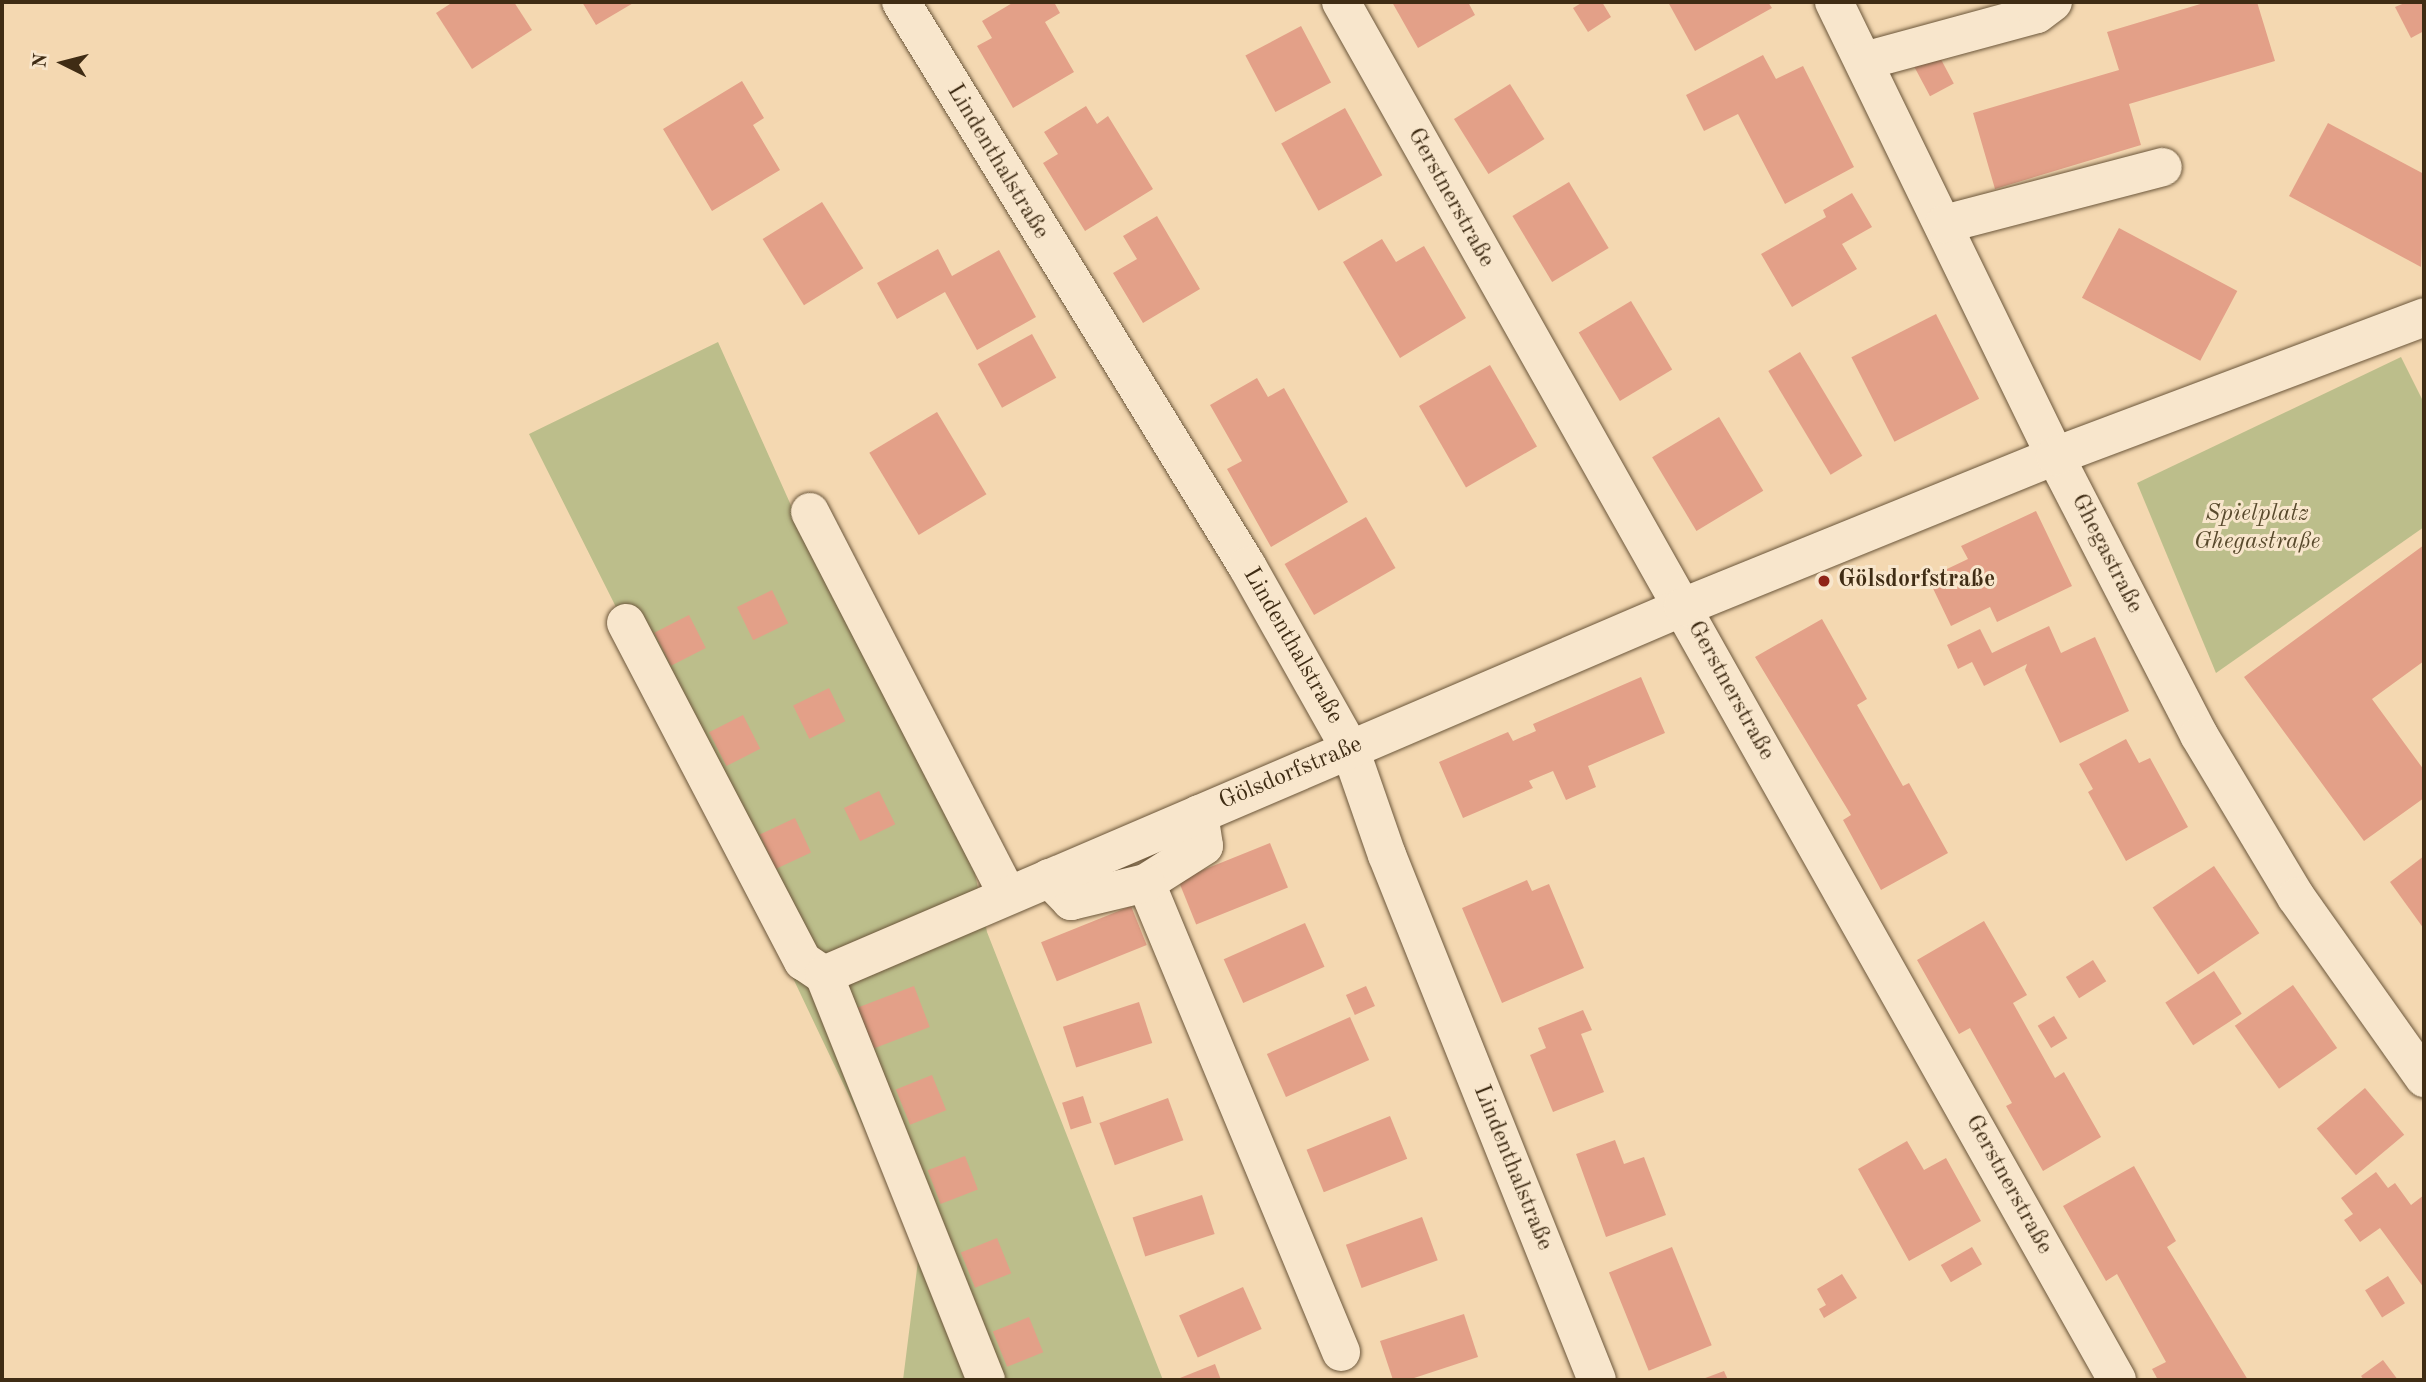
<!DOCTYPE html>
<html>
<head>
<meta charset="utf-8">
<style>
  body { margin:0 }
  #map { position:relative; width:2426px; height:1382px; overflow:hidden; background:#f4d8b1; font-family:"Old Standard TT",serif }
  div>[style] { position:absolute }
  .green>* { inset:0; background:#bcbe8b }
  .building>* { inset:0; background:#e3a088; transform-origin:0 0 }
  .roads { filter:drop-shadow(0 0 2px #6c573b) drop-shadow(0 0 2px #6c573b) }
  .minor>* { height:38px; margin:-19px; padding:0 19px; transform-origin:19px; border-radius:19px; background:#f8e6cc }
  .dots>* { width:19px; height:19px; translate:-50% -50%; box-sizing:border-box; border:4px solid #f8e6cc; border-radius:50% }
  span { translate:-50% -50%; white-space:nowrap; text-align:center; line-height:1.15; -webkit-text-stroke:6px #f8e6cc; paint-order:stroke }
  .street-label { font-size:24px; color:#3f2c14 }
  .park-label { font-size:24px; color:#58492c; font-style:italic }
  .poi-label { font-size:24px; color:#3f2c14; font-weight:700 }
  .left { translate:0 -50%; text-align:left }
  .frame { position:absolute; inset:0; border:4px solid #3f2c14; pointer-events:none }
  .north { position:absolute; left:28px; top:28px; width:70px; height:70px; -webkit-text-stroke:5px #f8e6cc; paint-order:stroke; rotate:276deg; font-size:19px; font-weight:700; line-height:28px; text-align:center; color:#3f2c14 }
  .north::after { content:''; display:block; margin:auto; width:24px; height:32px; background:#3f2c14; clip-path:polygon(50% 0,100% 100%,50% 72%,0 100%) }
</style>
</head>
<body>
<div id="map">
  <div class="green">
    <i style="clip-path:polygon(718px 342px,802px 530px,972px 859px,987px 932px,1163px 1380px,903px 1380px,920px 1245px,622px 619px,529px 434px)"></i>
    <i style="clip-path:polygon(2401px 357px,2424px 403px,2424px 527px,2216px 673px,2137px 483px)"></i>
  </div>
  <div class="building">
    <i style="clip-path:polygon(453px 2px,514px 2px,532px 30px,472px 69px,436px 13px)"></i>
    <i style="clip-path:polygon(582px 2px,635px 2px,596px 25px)"></i>
    <i style="clip-path:polygon(1014px 2px,1054px 2px,1060px 13px,1045px 22px,1074px 72px,1013px 108px,977px 46px,992px 38px,982px 21px)"></i>
    <i style="clip-path:polygon(1392px 2px,1468px 2px,1475px 15px,1418px 48px)"></i>
    <i style="clip-path:polygon(1583px 2px,1602px 2px,1611px 17px,1588px 32px,1573px 8px)"></i>
    <i style="clip-path:polygon(1668px 2px,1768px 2px,1772px 8px,1695px 51px)"></i>
    <i style="clip-path:polygon(2207px 2px,2257px 2px,2275px 61px,2129px 104px,2141px 145px,1995px 189px,1973px 113px,2119px 70px,2107px 32px)"></i>
    <i style="clip-path:polygon(2407px 2px,2424px 2px,2424px 31px,2411px 38px,2395px 7px)"></i>
    <i style="left:1301px;top:26px;width:64px;height:63px;rotate:62deg"></i>
    <i style="left:1936px;top:50px;width:38px;height:27px;rotate:62deg"></i>
    <i style="clip-path:polygon(1763px 55px,1776px 79px,1803px 66px,1854px 167px,1785px 204px,1738px 114px,1704px 131px,1686px 95px)"></i>
    <i style="clip-path:polygon(742px 81px,764px 118px,753px 125px,780px 170px,712px 211px,663px 129px)"></i>
    <i style="left:1510px;top:84px;width:65px;height:66px;rotate:58deg"></i>
    <i style="clip-path:polygon(1086px 106px,1097px 124px,1108px 116px,1153px 189px,1085px 231px,1043px 163px,1058px 154px,1044px 132px)"></i>
    <i style="left:1345px;top:108px;width:77px;height:73px;rotate:61deg"></i>
    <i style="clip-path:polygon(2328px 123px,2424px 174px,2421px 267px,2289px 196px)"></i>
    <i style="left:1569px;top:182px;width:77px;height:66px;rotate:59deg"></i>
    <i style="clip-path:polygon(1852px 193px,1872px 227px,1842px 244px,1857px 269px,1792px 307px,1761px 254px,1826px 217px,1823px 210px)"></i>
    <i style="left:822px;top:202px;width:78px;height:70px;rotate:58deg"></i>
    <i style="clip-path:polygon(1157px 216px,1200px 289px,1143px 323px,1113px 273px,1137px 259px,1123px 236px)"></i>
    <i style="left:2119px;top:228px;width:134px;height:79px;rotate:28deg"></i>
    <i style="clip-path:polygon(1382px 239px,1396px 262px,1424px 246px,1466px 318px,1400px 358px,1343px 262px)"></i>
    <i style="clip-path:polygon(938px 249px,952px 276px,999px 250px,1036px 317px,977px 350px,945px 292px,897px 319px,877px 283px)"></i>
    <i style="left:1631px;top:301px;width:80px;height:61px;rotate:59deg"></i>
    <i style="left:1936px;top:314px;width:95px;height:95px;rotate:63deg"></i>
    <i style="left:1032px;top:334px;width:50px;height:62px;rotate:61deg"></i>
    <i style="left:1800px;top:352px;width:121px;height:37px;rotate:59deg"></i>
    <i style="left:1490px;top:365px;width:94px;height:82px;rotate:60deg"></i>
    <i style="clip-path:polygon(1257px 378px,1268px 397px,1284px 388px,1348px 502px,1271px 547px,1227px 469px,1242px 461px,1210px 405px)"></i>
    <i style="left:937px;top:412px;width:96px;height:79px;rotate:59deg"></i>
    <i style="left:1719px;top:417px;width:86px;height:78px;rotate:59deg"></i>
    <i style="clip-path:polygon(2036px 511px,2072px 586px,1997px 622px,1990px 607px,1951px 626px,1928px 578px,1968px 559px,1961px 546px)"></i>
    <i style="left:1366px;top:517px;width:59px;height:94px;rotate:60deg"></i>
    <i style="clip-path:polygon(2424px 545px,2424px 661px,2372px 699px,2424px 770px,2424px 798px,2364px 841px,2244px 677px)"></i>
    <i style="left:772px;top:590px;width:37px;height:39px;rotate:64deg"></i>
    <i style="left:689px;top:615px;width:37px;height:39px;rotate:63deg"></i>
    <i style="clip-path:polygon(1822px 619px,1867px 699px,1857px 705px,1903px 786px,1909px 783px,1948px 853px,1881px 890px,1843px 820px,1851px 815px,1755px 657px)"></i>
    <i style="clip-path:polygon(2049px 626px,2061px 653px,2095px 637px,2129px 711px,2060px 743px,2025px 670px,2027px 664px,1984px 686px,1972px 662px,1958px 669px,1947px 645px,1980px 629px,1992px 653px)"></i>
    <i style="clip-path:polygon(1641px 677px,1665px 733px,1588px 766px,1596px 787px,1566px 800px,1553px 771px,1529px 781px,1533px 788px,1463px 818px,1439px 762px,1508px 732px,1513px 741px,1536px 731px,1533px 724px)"></i>
    <i style="left:829px;top:688px;width:37px;height:40px;rotate:64deg"></i>
    <i style="left:743px;top:715px;width:38px;height:38px;rotate:63deg"></i>
    <i style="clip-path:polygon(2126px 739px,2139px 763px,2150px 758px,2188px 827px,2126px 861px,2088px 792px,2093px 789px,2079px 764px)"></i>
    <i style="left:879px;top:791px;width:37px;height:39px;rotate:64deg"></i>
    <i style="left:795px;top:818px;width:38px;height:39px;rotate:65deg"></i>
    <i style="left:1270px;top:843px;width:48px;height:99px;rotate:68deg"></i>
    <i style="clip-path:polygon(2424px 856px,2424px 929px,2390px 882px)"></i>
    <i style="left:2214px;top:866px;width:81px;height:74px;rotate:56deg"></i>
    <i style="clip-path:polygon(1527px 880px,1532px 891px,1549px 884px,1584px 968px,1502px 1003px,1462px 908px)"></i>
    <i style="left:1131px;top:906px;width:42px;height:97px;rotate:68deg"></i>
    <i style="clip-path:polygon(1984px 921px,2027px 995px,2013px 1003px,2055px 1078px,2064px 1072px,2101px 1137px,2043px 1171px,2006px 1106px,2012px 1103px,1970px 1028px,1959px 1034px,1917px 960px)"></i>
    <i style="left:1305px;top:923px;width:48px;height:89px;rotate:66deg"></i>
    <i style="left:2093px;top:960px;width:25px;height:32px;rotate:58deg"></i>
    <i style="left:2214px;top:971px;width:51px;height:58px;rotate:57deg"></i>
    <i style="left:2293px;top:985px;width:77px;height:71px;rotate:55deg"></i>
    <i style="left:914px;top:986px;width:44px;height:60px;rotate:69deg"></i>
    <i style="left:1366px;top:986px;width:22px;height:22px;rotate:66deg"></i>
    <i style="left:1139px;top:1002px;width:43px;height:80px;rotate:72deg"></i>
    <i style="clip-path:polygon(1583px 1010px,1592px 1030px,1581px 1034px,1604px 1092px,1553px 1112px,1530px 1055px,1546px 1048px,1538px 1028px)"></i>
    <i style="left:2054px;top:1016px;width:26px;height:19px;rotate:59deg"></i>
    <i style="left:1350px;top:1017px;width:47px;height:91px;rotate:66deg"></i>
    <i style="left:932px;top:1075px;width:38px;height:39px;rotate:68deg"></i>
    <i style="left:2365px;top:1088px;width:61px;height:63px;rotate:50deg"></i>
    <i style="left:1083px;top:1096px;width:28px;height:22px;rotate:72deg"></i>
    <i style="left:1168px;top:1098px;width:45px;height:73px;rotate:70deg"></i>
    <i style="left:1390px;top:1116px;width:46px;height:90px;rotate:68deg"></i>
    <i style="clip-path:polygon(1615px 1140px,1624px 1164px,1644px 1157px,1666px 1215px,1606px 1237px,1576px 1154px)"></i>
    <i style="clip-path:polygon(1907px 1141px,1924px 1170px,1946px 1158px,1981px 1221px,1909px 1261px,1858px 1169px)"></i>
    <i style="left:965px;top:1156px;width:36px;height:40px;rotate:69deg"></i>
    <i style="clip-path:polygon(2134px 1166px,2176px 1241px,2167px 1247px,2248px 1380px,2158px 1380px,2152px 1369px,2166px 1362px,2117px 1274px,2106px 1281px,2063px 1206px)"></i>
    <i style="clip-path:polygon(2376px 1172px,2388px 1188px,2395px 1183px,2411px 1205px,2424px 1195px,2424px 1288px,2380px 1228px,2360px 1242px,2344px 1220px,2353px 1214px,2341px 1198px)"></i>
    <i style="left:1202px;top:1195px;width:41px;height:73px;rotate:72deg"></i>
    <i style="left:1422px;top:1217px;width:46px;height:81px;rotate:70deg"></i>
    <i style="left:997px;top:1238px;width:38px;height:39px;rotate:68deg"></i>
    <i style="left:1672px;top:1247px;width:106px;height:68px;rotate:68deg"></i>
    <i style="left:1972px;top:1247px;width:20px;height:36px;rotate:60deg"></i>
    <i style="clip-path:polygon(1842px 1274px,1857px 1298px,1824px 1318px,1819px 1309px,1826px 1305px,1817px 1289px)"></i>
    <i style="left:2388px;top:1276px;width:32px;height:27px;rotate:58deg"></i>
    <i style="left:1243px;top:1287px;width:46px;height:70px;rotate:66deg"></i>
    <i style="clip-path:polygon(1464px 1314px,1478px 1357px,1408px 1380px,1393px 1380px,1380px 1341px)"></i>
    <i style="left:1029px;top:1317px;width:38px;height:39px;rotate:68deg"></i>
    <i style="clip-path:polygon(2383px 1360px,2398px 1380px,2364px 1380px,2361px 1376px)"></i>
    <i style="clip-path:polygon(1215px 1364px,1221px 1380px,1175px 1380px)"></i>
    <i style="clip-path:polygon(1724px 1371px,1728px 1380px,1700px 1380px)"></i>
  </div>
  <div class="roads">
    <div class="minor">
      <i style="left:901px;top:2px;width:662px;rotate:58.47deg"></i>
      <i style="left:1247px;top:566px;width:210px;rotate:60.6deg"></i>
      <i style="left:1350px;top:749px;width:112px;rotate:70.8deg"></i>
      <i style="left:1387px;top:855px;width:565px;rotate:68.2deg"></i>
      <i style="left:1341px;top:2px;width:1581px;rotate:60.61deg"></i>
      <i style="left:1834px;top:2px;width:505px;rotate:64.04deg"></i>
      <i style="left:2055px;top:456px;width:314px;rotate:62.7deg"></i>
      <i style="left:2199px;top:735px;width:189px;rotate:59.1deg"></i>
      <i style="left:2296px;top:897px;width:222px;rotate:54.7deg"></i>
      <i style="left:1864px;top:61px;width:179px;rotate:-15.2deg"></i>
      <i style="left:2037px;top:14px;width:20px;rotate:-37deg"></i>
      <i style="left:1944px;top:224px;width:226px;rotate:-14.6deg"></i>
      <i style="left:810px;top:512px;width:431px;rotate:62.7deg"></i>
      <i style="left:626px;top:623px;width:382px;rotate:62.4deg"></i>
      <i style="left:803px;top:961px;width:25px;rotate:34deg"></i>
      <i style="left:824px;top:975px;width:436px;rotate:68.2deg"></i>
      <i style="left:1199px;top:814px;width:32px;rotate:81deg"></i>
      <i style="left:1204px;top:846px;width:69px;rotate:147.5deg"></i>
      <i style="left:1146px;top:883px;width:508px;rotate:67.42deg"></i>
      <i style="left:1049px;top:878px;width:32px;rotate:46deg"></i>
      <i style="left:1071px;top:901px;width:77px;rotate:-13.5deg"></i>
      <i style="left:824px;top:975px;width:935px;rotate:-23.19deg"></i>
      <i style="left:1683px;top:607px;width:401px;rotate:-22.1deg"></i>
      <i style="left:2055px;top:456px;width:394px;rotate:-20.6deg"></i>
    </div>
  </div>
  <div class="dots">
    <i style="left:1824px;top:581px;background:#8f2418"></i>
  </div>
  <div class="street-label">
    <span style="left:997px;top:162px;rotate:59deg">Lindenthalstraße</span>
    <span style="left:1450px;top:198px;rotate:61deg">Gerstnerstraße</span>
    <span style="left:2106px;top:554px;rotate:63deg">Ghegastraße</span>
    <span style="left:1292px;top:646px;rotate:60deg">Lindenthalstraße</span>
    <span style="left:1730px;top:691px;rotate:61deg">Gerstnerstraße</span>
    <span style="left:1291px;top:774px;rotate:-23deg">Gölsdorfstraße</span>
    <span style="left:1512px;top:1168px;rotate:68deg">Lindenthalstraße</span>
    <span style="left:2008px;top:1185px;rotate:61deg">Gerstnerstraße</span>
  </div>
  <div class="park-label">
    <span style="left:2257px;top:529px">Spielplatz<br>Ghegastraße</span>
  </div>
  <div class="poi-label">
    <span class="left" style="left:1838px;top:581px">Gölsdorfstraße</span>
  </div>
  <div class="frame"></div>
  <div class="north">N</div>
</div>
</body>
</html>
